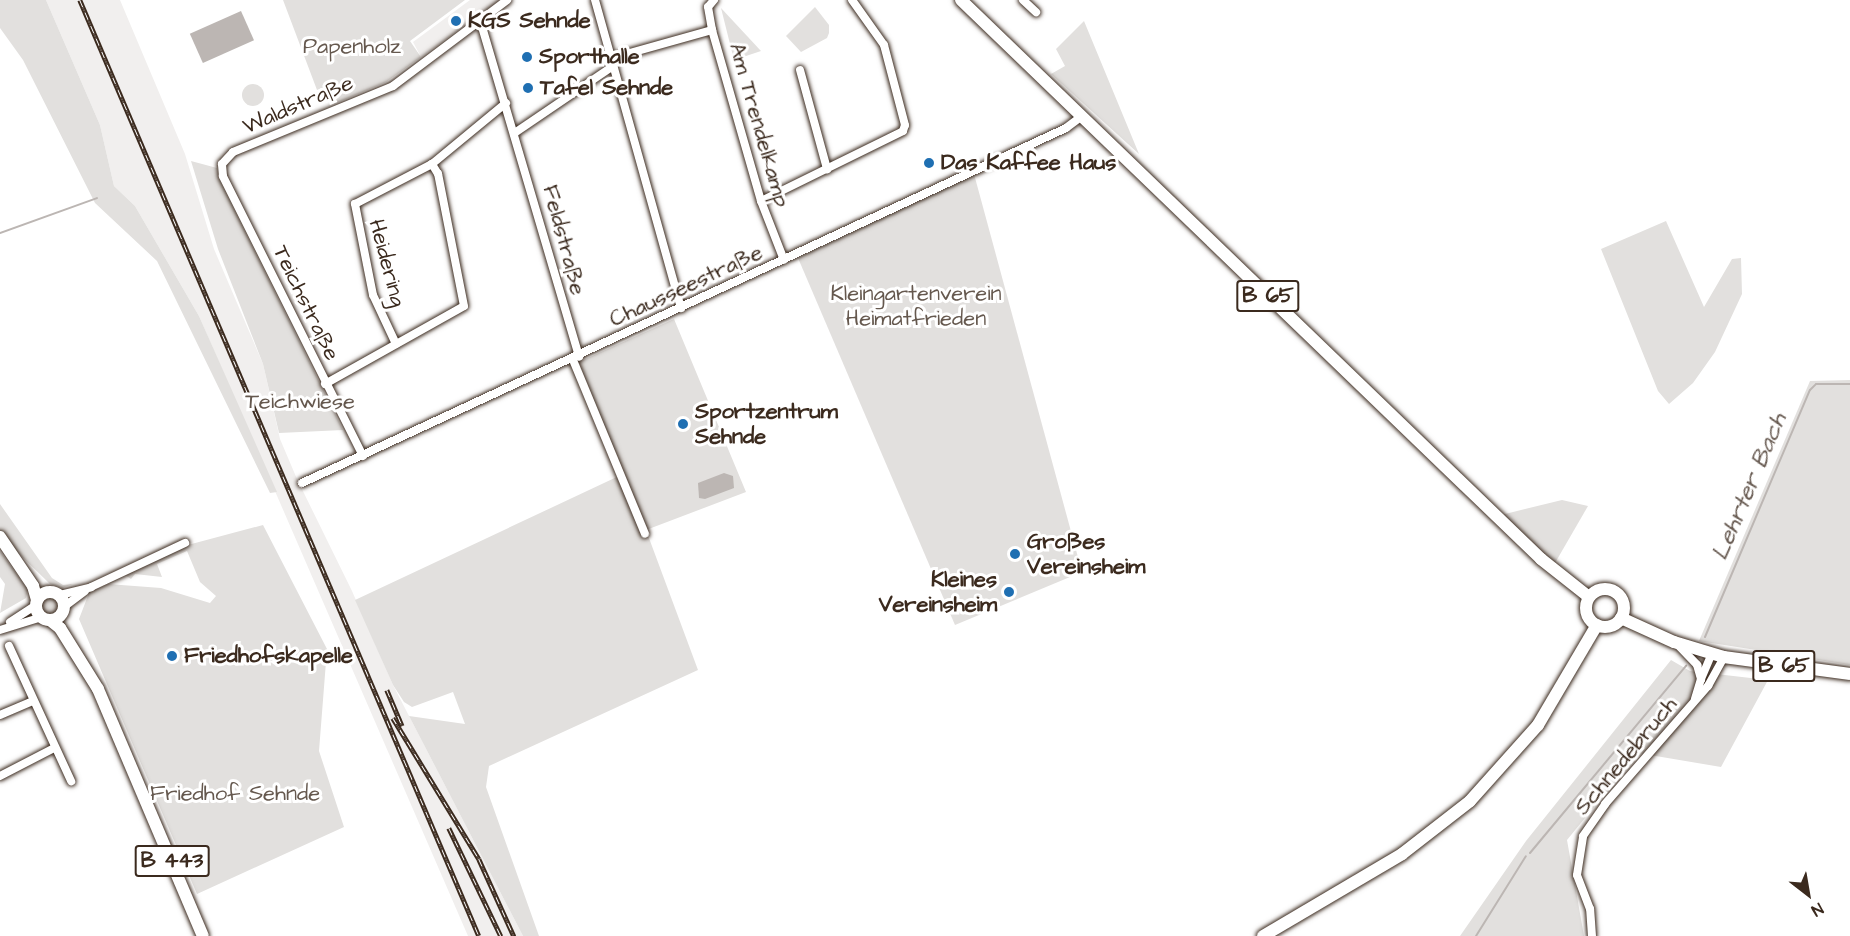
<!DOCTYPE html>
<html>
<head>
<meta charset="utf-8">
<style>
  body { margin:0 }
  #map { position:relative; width:1850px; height:936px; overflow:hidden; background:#fff; font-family:"Architects Daughter",sans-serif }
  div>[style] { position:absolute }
  .built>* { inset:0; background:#f1efee }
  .green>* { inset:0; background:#e2e0de }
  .round { border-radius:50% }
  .water>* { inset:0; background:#bcb6b3; transform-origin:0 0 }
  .stream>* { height:2px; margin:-1px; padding:0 1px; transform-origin:1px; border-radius:1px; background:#bcb6b3 }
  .roads { filter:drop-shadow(0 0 2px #3b2a1e) drop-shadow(0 0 2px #3b2a1e) }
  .minor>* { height:8px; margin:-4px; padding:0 4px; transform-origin:4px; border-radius:4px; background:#fff }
  .primary>* { height:12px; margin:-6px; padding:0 6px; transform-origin:6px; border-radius:6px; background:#fff }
  .primary>.ring { margin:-6px; padding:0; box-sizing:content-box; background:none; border:12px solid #fff; border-radius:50% }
  .rail>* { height:4.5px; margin-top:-2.25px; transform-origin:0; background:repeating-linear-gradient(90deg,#fff 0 7px,#3b2a1e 0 14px); box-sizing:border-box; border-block:2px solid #3b2a1e }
  .dots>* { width:16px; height:16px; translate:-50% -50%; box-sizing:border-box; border:3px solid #fff; border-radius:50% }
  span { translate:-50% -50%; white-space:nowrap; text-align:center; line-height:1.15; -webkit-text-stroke:6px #fff; paint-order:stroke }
  .shield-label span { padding:2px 4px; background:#fff; border:2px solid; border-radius:4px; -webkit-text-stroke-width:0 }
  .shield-label { font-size:21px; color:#3b2a1e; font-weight:700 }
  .poi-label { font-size:22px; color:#3b2a1e; font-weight:700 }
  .left { translate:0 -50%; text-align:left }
  .right { translate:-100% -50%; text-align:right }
  .park-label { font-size:22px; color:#65584e }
  .street-label { font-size:22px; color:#3b2a1e }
  .water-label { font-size:24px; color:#685b52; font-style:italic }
  .north { position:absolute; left:1778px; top:864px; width:60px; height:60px; -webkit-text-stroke:4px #fff; paint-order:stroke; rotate:149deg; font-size:16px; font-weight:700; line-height:24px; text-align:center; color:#3b2a1e }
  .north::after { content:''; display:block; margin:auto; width:21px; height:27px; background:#3b2a1e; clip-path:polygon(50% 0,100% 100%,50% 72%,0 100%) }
</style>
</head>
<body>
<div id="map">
  <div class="built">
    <i style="clip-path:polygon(46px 0,120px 0,185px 154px,214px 249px,263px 364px,280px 439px,297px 479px,352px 591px,393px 685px,523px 936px,468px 936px,199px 316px,135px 206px,114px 186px,100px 125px)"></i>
    <i style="clip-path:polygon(470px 0,500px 0,421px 57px,413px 42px)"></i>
  </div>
  <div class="green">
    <i style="clip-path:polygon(0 0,46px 0,100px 125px,114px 186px,135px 206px,199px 316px,277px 492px,270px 493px,157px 261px,95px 203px,23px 60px,0 28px)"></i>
    <i style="clip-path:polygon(283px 0,465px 0,410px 41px,421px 57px,386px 82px,334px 104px,327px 86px,317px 90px)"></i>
    <i style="clip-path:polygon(815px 7px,829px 25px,829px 33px,827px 38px,801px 52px,786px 36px)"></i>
    <i style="clip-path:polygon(721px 8px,761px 51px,734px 60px)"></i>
    <i style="clip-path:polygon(1084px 21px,1139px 154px,1051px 74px,1065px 66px,1056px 49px)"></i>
    <i class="round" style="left:242px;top:84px;width:22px;height:22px"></i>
    <i style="clip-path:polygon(191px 161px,217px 168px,219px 179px,343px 430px,279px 433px,263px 364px,218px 249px)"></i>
    <i style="clip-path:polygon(974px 174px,1082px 572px,955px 625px,798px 258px)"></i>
    <i style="clip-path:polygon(1666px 221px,1704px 307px,1732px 259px,1741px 258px,1742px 294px,1715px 352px,1693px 383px,1669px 404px,1658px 391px,1601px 249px)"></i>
    <i style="clip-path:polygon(674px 319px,746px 492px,646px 530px,698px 670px,489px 766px,486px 787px,539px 936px,523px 936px,409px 716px,465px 724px,453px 692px,412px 707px,404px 702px,393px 685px,355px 600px,621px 475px,579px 362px)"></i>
    <i style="clip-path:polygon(1850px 380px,1850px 665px,1699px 641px,1810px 381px)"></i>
    <i style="clip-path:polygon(1562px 500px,1588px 506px,1555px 563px,1501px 515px)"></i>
    <i style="clip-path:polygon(0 504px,52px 578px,63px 585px,73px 584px,62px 588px,50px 584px,13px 548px,0 530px)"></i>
    <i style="clip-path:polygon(263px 525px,327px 649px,319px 751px,344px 827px,197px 894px,79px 619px,89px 593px,108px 584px,161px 588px,210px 603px,216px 596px,200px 582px,187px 551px,157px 564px,162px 577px,135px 574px,131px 579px,125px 575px,184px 546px)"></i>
    <i style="clip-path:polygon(0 551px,28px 590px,26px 598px,0 613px,5px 584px,0 577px)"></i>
    <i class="round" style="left:41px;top:597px;width:18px;height:18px"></i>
    <i style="clip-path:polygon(1671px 660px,1690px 671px,1768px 680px,1721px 767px,1638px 753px,1567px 840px,1584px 936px,1460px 936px,1526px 841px)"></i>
  </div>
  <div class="water">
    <i style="left:241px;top:11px;width:32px;height:56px;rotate:66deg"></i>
    <i style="clip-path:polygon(724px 473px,733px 476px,734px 488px,705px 499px,699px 498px,698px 483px)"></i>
  </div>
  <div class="stream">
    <i style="left:0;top:233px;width:103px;rotate:-19.8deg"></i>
    <i style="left:1705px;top:637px;width:268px;rotate:-67deg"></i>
    <i style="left:1810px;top:390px;width:8px;rotate:-45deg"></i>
    <i style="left:1816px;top:384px;width:34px"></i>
    <i style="left:1530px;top:853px;width:244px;rotate:-50.2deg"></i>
    <i style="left:1476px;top:936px;width:94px;rotate:-58deg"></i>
  </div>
  <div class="roads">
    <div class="minor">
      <i style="left:595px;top:0;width:320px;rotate:74.4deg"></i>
      <i style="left:714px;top:0;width:9px;rotate:131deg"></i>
      <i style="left:708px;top:7px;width:23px;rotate:80deg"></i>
      <i style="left:712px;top:30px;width:178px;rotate:74deg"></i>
      <i style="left:761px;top:201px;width:63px;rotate:68.7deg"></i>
      <i style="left:1023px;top:0;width:18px;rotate:43deg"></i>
      <i style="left:480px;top:20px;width:351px;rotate:73.6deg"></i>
      <i style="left:612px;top:58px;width:104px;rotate:-15.6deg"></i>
      <i style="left:800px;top:70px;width:103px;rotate:74.7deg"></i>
      <i style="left:516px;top:132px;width:117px;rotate:-34.2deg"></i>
      <i style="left:761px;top:201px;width:158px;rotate:-26.2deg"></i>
      <i style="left:903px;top:131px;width:6px;rotate:-72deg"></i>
      <i style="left:905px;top:125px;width:83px;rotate:-104.7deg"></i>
      <i style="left:884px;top:45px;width:55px;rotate:-125.4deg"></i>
      <i style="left:396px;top:344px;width:54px;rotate:-115.1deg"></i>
      <i style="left:373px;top:295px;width:93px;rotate:-101.2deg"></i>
      <i style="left:355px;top:204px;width:87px;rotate:-27.5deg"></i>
      <i style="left:432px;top:164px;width:96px;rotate:-39.5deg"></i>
      <i style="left:573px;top:360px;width:188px;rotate:67.5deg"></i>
      <i style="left:325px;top:384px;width:159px;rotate:-29.3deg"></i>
      <i style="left:464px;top:306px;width:135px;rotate:-101.1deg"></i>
      <i style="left:438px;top:174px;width:12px;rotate:-121deg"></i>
      <i style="left:363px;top:456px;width:313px;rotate:-116.6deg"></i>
      <i style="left:223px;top:176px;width:12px;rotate:-95deg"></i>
      <i style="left:222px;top:164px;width:16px;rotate:-47deg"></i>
      <i style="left:233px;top:152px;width:173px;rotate:-22.4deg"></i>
      <i style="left:393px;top:86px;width:143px;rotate:-37deg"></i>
      <i style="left:302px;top:483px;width:842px;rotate:-24.92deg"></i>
      <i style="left:1066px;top:128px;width:20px;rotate:-37deg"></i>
      <i style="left:60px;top:595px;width:32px;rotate:-14deg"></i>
      <i style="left:91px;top:587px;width:104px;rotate:-25.1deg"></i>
      <i style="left:65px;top:606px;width:25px;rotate:-37deg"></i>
      <i style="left:10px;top:622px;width:31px;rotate:-33deg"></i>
      <i style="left:0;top:630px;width:44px;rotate:-17.2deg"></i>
      <i style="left:1678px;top:645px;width:28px;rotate:46deg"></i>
      <i style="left:1697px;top:665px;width:15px;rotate:74deg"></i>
      <i style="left:1701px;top:679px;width:21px;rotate:107deg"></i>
      <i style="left:9px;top:646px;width:149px;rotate:65.3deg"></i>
      <i style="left:1701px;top:679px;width:28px;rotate:-67deg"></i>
      <i style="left:0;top:715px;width:36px;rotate:-23deg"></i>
      <i style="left:0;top:776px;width:61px;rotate:-27.4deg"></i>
      <i style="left:1592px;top:936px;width:27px;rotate:-94deg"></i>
      <i style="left:1590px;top:909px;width:36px;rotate:-111deg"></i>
      <i style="left:1577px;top:875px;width:39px;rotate:-81deg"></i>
      <i style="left:1583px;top:836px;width:39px;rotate:-55deg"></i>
      <i style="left:1605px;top:804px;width:157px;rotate:-48.9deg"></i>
      <i style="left:1708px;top:686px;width:33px;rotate:-61deg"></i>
    </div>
    <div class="primary">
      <i style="left:961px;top:0;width:806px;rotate:43.94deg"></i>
      <i style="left:1541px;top:559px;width:61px;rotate:38.4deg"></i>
      <i style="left:0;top:537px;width:59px;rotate:56deg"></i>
      <i style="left:33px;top:586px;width:15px;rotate:74deg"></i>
      <i class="ring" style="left:1586px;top:589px;width:26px;height:26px"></i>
      <i class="ring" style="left:36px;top:592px;width:16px;height:16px"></i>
      <i style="left:1621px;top:618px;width:58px;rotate:24.4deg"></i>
      <i style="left:1674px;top:642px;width:52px;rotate:16.7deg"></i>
      <i style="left:1724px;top:657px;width:127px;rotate:7.7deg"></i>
      <i style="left:50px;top:620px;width:13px;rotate:39deg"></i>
      <i style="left:60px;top:628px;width:72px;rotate:58.1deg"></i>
      <i style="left:98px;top:689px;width:268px;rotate:67deg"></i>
      <i style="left:1263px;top:936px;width:161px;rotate:-30.5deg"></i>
      <i style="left:1402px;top:854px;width:86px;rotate:-37.9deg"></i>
      <i style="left:1470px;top:801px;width:102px;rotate:-48.2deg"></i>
      <i style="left:1538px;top:725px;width:116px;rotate:-59.5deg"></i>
    </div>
  </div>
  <div class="rail">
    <i style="left:80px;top:0;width:1017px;rotate:66.91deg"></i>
    <i style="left:387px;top:690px;width:39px;rotate:67deg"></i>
    <i style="left:393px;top:718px;width:165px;rotate:58.6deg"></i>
    <i style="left:479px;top:859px;width:85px;rotate:65.6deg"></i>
    <i style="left:449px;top:828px;width:120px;rotate:64.3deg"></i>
  </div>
  <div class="dots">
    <i style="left:456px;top:21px;background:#1f6fb2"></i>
    <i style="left:527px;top:57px;background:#1f6fb2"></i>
    <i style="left:528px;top:88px;background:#1f6fb2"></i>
    <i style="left:929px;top:163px;background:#1f6fb2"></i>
    <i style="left:683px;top:424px;background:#1f6fb2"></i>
    <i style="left:1015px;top:554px;background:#1f6fb2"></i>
    <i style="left:1009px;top:592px;background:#1f6fb2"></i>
    <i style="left:172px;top:656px;background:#1f6fb2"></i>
  </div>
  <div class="shield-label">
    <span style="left:1268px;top:296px">B 65</span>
    <span style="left:1784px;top:666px">B 65</span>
    <span style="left:172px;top:861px">B 443</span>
  </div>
  <div class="poi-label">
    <span class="left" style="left:468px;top:21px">KGS Sehnde</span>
    <span class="left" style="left:539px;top:57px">Sporthalle</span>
    <span class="left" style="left:540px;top:88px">Tafel Sehnde</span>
    <span class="left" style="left:941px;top:163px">Das Kaffee Haus</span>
    <span class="left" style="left:695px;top:424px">Sportzentrum<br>Sehnde</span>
    <span class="left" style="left:1027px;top:554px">Großes<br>Vereinsheim</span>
    <span class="right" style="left:997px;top:592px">Kleines<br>Vereinsheim</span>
    <span class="left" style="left:184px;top:656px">Friedhofskapelle</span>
  </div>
  <div class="park-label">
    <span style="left:352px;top:47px">Papenholz</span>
    <span style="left:916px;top:306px">Kleingartenverein<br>Heimatfrieden</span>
    <span style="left:300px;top:402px">Teichwiese</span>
    <span style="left:235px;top:794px">Friedhof Sehnde</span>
  </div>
  <div class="street-label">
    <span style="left:298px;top:105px;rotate:-23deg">Waldstraße</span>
    <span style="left:759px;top:125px;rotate:74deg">Am Trendelkamp</span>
    <span style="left:564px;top:240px;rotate:75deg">Feldstraße</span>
    <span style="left:387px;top:263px;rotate:75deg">Heidering</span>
    <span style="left:686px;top:286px;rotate:-25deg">Chausseestraße</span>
    <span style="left:306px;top:303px;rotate:64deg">Teichstraße</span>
    <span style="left:1626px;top:756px;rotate:-50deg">Schnedebruch</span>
  </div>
  <div class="water-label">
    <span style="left:1750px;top:487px;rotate:-67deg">Lehrter Bach</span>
  </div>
  <div class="north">N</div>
</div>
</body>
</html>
